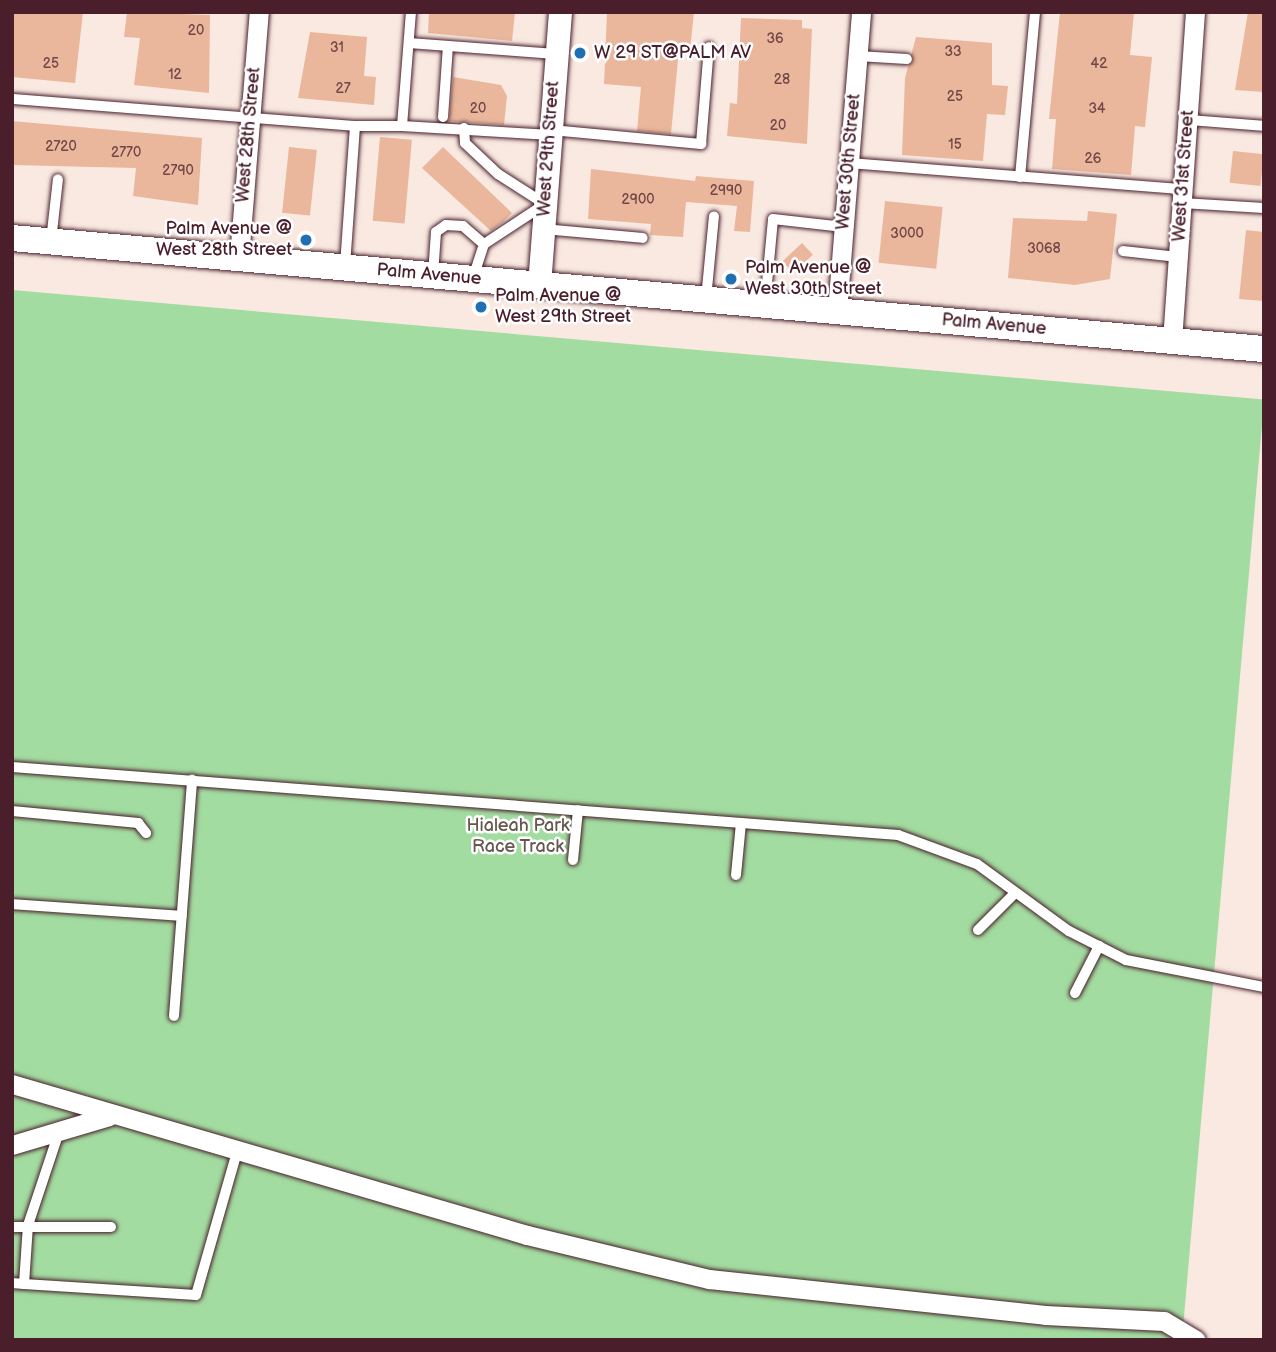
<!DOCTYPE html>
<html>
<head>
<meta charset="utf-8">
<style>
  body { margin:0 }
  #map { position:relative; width:1276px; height:1352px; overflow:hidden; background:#f9e9e1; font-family:"Balsamiq Sans",sans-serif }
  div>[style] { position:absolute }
  .green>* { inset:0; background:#a3dca1; transform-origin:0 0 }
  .building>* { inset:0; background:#eab79c; transform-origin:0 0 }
  .roads { filter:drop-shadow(0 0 2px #4a1f2b) drop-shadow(0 0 2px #4a1f2b) }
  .service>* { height:10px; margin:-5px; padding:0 5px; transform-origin:5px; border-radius:5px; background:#fff }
  .minor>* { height:19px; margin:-9.5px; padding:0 9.5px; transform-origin:9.5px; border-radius:9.5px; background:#fff }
  .tertiary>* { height:23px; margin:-11.5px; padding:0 11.5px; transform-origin:11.5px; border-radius:11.5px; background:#fff }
  .secondary>* { height:26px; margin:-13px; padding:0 13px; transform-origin:13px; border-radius:13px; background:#fff }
  .dots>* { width:19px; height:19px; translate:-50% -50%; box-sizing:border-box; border:4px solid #fff; border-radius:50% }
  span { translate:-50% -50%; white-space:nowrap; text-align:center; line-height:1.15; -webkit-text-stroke:5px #fff; paint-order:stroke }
  .number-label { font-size:14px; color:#724547 }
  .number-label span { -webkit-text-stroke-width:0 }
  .poi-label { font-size:18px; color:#4a1f2b }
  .left { translate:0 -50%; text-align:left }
  .right { translate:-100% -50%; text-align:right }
  .street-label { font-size:18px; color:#4a1f2b }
  .park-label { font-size:18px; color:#65584e }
  .frame { position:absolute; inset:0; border:14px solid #4a1f2b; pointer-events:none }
</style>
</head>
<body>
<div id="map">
  <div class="green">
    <i style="left:12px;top:290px;width:1257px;height:1050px;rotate:5deg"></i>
  </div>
  <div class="building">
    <i style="clip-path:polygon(12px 12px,83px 12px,75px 83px,12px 77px)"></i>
    <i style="clip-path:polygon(127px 12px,210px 15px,209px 93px,134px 85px,140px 38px,124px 37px)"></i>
    <i style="clip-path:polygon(429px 12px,515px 12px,512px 41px,428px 33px)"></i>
    <i style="clip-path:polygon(607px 12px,694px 12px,690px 50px,679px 49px,671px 134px,637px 131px,641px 87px,604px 84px)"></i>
    <i style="clip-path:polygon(1060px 12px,1134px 12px,1130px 55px,1152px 57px,1145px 127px,1135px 126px,1131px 175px,1052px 169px,1056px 119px,1049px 119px)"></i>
    <i style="clip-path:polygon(1248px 12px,1264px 12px,1264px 92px,1235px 90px)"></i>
    <i style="clip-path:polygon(741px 18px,802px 20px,802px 28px,812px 29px,807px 144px,727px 136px,730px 103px,737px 104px)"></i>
    <i style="clip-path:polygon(310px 32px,367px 37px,364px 76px,376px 77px,374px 105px,298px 98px)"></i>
    <i style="clip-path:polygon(916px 37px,992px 43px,992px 85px,1008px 86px,1005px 115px,987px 114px,983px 161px,902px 155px,905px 78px)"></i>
    <i style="clip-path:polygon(453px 77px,501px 85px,507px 96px,504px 125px,449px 121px)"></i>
    <i style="clip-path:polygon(12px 121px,202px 138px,198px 205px,133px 196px,136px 168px,12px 165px)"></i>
    <i style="left:380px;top:137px;width:32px;height:84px;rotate:5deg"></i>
    <i style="left:289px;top:147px;width:28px;height:66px;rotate:6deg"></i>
    <i style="clip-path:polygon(443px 147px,512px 213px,503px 222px,491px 231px,422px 168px)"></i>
    <i style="left:1233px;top:151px;width:31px;height:32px;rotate:6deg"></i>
    <i style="clip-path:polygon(591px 169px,695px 181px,696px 176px,754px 181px,750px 232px,734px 231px,737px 206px,686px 202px,683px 237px,650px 235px,651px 224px,588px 219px)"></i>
    <i style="left:885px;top:201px;width:58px;height:62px;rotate:6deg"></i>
    <i style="clip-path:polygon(1088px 211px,1117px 214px,1110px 279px,1075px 285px,1008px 278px,1013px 218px,1087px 221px)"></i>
    <i style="clip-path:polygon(1246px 230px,1264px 232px,1264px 301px,1239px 299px)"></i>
    <i style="left:802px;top:243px;width:16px;height:27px;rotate:47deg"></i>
  </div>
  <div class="roads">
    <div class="service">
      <i style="left:409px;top:43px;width:147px;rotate:4.3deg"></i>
      <i style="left:858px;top:56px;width:49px;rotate:3.5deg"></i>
      <i style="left:12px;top:99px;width:344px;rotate:4.5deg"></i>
      <i style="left:355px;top:126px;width:141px;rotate:94.1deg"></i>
      <i style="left:443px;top:117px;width:71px;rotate:-86deg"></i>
      <i style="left:1188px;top:120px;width:76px;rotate:4.5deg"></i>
      <i style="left:355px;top:126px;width:47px"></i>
      <i style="left:402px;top:126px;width:114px;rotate:-85.5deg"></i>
      <i style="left:402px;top:126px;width:149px;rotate:3.5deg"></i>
      <i style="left:464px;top:128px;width:15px;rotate:86deg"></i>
      <i style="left:465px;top:143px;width:45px;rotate:43.2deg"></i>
      <i style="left:498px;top:174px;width:56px;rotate:32.6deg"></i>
      <i style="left:545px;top:204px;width:73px;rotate:146.7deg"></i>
      <i style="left:484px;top:244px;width:36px;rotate:108deg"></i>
      <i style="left:551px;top:130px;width:151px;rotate:5.3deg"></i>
      <i style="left:701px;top:144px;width:97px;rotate:-85.3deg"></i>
      <i style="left:849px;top:163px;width:335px;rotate:4.5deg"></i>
      <i style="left:1020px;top:177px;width:166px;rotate:-84.8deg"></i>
      <i style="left:1182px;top:203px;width:82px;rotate:3.5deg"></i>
      <i style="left:543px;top:229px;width:100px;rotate:5.1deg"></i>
      <i style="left:51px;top:241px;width:62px;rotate:-83.6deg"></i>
      <i style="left:1123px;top:251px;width:55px;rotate:6.2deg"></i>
      <i style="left:433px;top:275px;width:43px;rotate:-86deg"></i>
      <i style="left:436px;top:232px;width:12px;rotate:-35deg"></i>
      <i style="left:446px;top:225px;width:17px;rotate:3deg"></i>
      <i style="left:463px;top:226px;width:28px;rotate:41deg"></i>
      <i style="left:706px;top:299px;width:83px;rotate:-84.5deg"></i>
      <i style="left:765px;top:304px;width:85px;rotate:-84.6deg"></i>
      <i style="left:773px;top:219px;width:71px;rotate:6.4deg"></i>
      <i style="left:12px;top:767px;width:889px;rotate:4.39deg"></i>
      <i style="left:898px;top:835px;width:84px;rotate:20.2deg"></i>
      <i style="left:977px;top:864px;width:114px;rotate:36.1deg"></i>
      <i style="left:1069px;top:931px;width:64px;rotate:27deg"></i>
      <i style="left:1126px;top:960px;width:141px;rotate:11.1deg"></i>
      <i style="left:12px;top:811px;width:127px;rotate:5.4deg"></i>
      <i style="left:138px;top:823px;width:13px;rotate:51deg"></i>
      <i style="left:573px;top:860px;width:50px;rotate:-84.3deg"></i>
      <i style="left:736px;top:875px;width:52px;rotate:-84.5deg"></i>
      <i style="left:12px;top:904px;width:170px;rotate:4deg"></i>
      <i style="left:978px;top:930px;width:52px;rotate:-45deg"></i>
      <i style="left:1075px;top:993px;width:53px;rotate:-62.9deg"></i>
      <i style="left:174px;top:1016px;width:237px;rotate:-85.6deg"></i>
      <i style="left:59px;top:1132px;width:98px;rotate:108.4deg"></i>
      <i style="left:28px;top:1225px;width:59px;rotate:93.9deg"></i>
      <i style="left:24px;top:1284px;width:172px;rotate:3.7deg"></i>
      <i style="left:196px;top:1295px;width:149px;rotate:-74deg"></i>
      <i style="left:12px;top:1227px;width:99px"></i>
      <i style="left:12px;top:1283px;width:12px;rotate:5deg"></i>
    </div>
    <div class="minor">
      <i style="left:239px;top:258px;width:247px;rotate:-85.4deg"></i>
      <i style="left:837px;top:311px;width:300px;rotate:-85.4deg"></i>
      <i style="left:1172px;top:341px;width:330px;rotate:-86deg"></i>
      <i style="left:12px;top:1084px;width:537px;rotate:16.34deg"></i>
      <i style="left:527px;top:1235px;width:187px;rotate:13.6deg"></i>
      <i style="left:709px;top:1279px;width:338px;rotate:6.1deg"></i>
      <i style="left:1045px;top:1315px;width:119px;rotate:2.9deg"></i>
      <i style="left:1164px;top:1321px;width:37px;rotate:31deg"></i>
      <i style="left:12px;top:1145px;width:101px;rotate:-16.6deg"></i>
    </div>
    <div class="tertiary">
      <i style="left:539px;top:285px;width:274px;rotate:-85.6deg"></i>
    </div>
    <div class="secondary">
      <i style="left:12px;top:238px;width:1257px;rotate:5.07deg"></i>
    </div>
  </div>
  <div class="dots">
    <i style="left:580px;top:53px;background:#1f6fb2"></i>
    <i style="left:306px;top:240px;background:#1f6fb2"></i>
    <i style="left:731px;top:279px;background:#1f6fb2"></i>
    <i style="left:481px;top:307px;background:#1f6fb2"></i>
  </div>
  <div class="number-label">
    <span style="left:196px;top:31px">20</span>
    <span style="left:775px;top:39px">36</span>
    <span style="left:337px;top:48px">31</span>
    <span style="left:953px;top:52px">33</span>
    <span style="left:51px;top:64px">25</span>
    <span style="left:1099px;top:64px">42</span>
    <span style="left:175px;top:75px">12</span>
    <span style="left:782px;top:80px">28</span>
    <span style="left:343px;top:89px">27</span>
    <span style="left:955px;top:97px">25</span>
    <span style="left:478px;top:109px">20</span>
    <span style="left:1097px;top:109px">34</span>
    <span style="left:778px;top:126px">20</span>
    <span style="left:955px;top:145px">15</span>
    <span style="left:61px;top:147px">2720</span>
    <span style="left:126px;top:153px">2770</span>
    <span style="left:1093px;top:159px">26</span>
    <span style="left:178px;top:171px">2790</span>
    <span style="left:726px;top:191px">2990</span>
    <span style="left:638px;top:200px">2900</span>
    <span style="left:907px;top:234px">3000</span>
    <span style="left:1044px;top:249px">3068</span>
  </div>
  <div class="poi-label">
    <span class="left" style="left:594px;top:53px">W 29 ST@PALM AV</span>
    <span class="right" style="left:292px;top:240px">Palm Avenue @<br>West 28th Street</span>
    <span class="left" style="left:745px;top:279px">Palm Avenue @<br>West 30th Street</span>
    <span class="left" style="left:495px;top:307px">Palm Avenue @<br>West 29th Street</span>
  </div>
  <div class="street-label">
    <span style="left:249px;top:135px;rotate:-85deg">West 28th Street</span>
    <span style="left:549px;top:149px;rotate:-86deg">West 29th Street</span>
    <span style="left:849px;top:162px;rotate:-85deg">West 30th Street</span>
    <span style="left:1184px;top:176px;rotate:-86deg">West 31st Street</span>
    <span style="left:429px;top:275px;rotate:5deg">Palm Avenue</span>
    <span style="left:994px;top:325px;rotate:5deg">Palm Avenue</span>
  </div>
  <div class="park-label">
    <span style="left:518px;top:837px">Hialeah Park<br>Race Track</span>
  </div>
  <div class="frame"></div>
</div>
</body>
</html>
